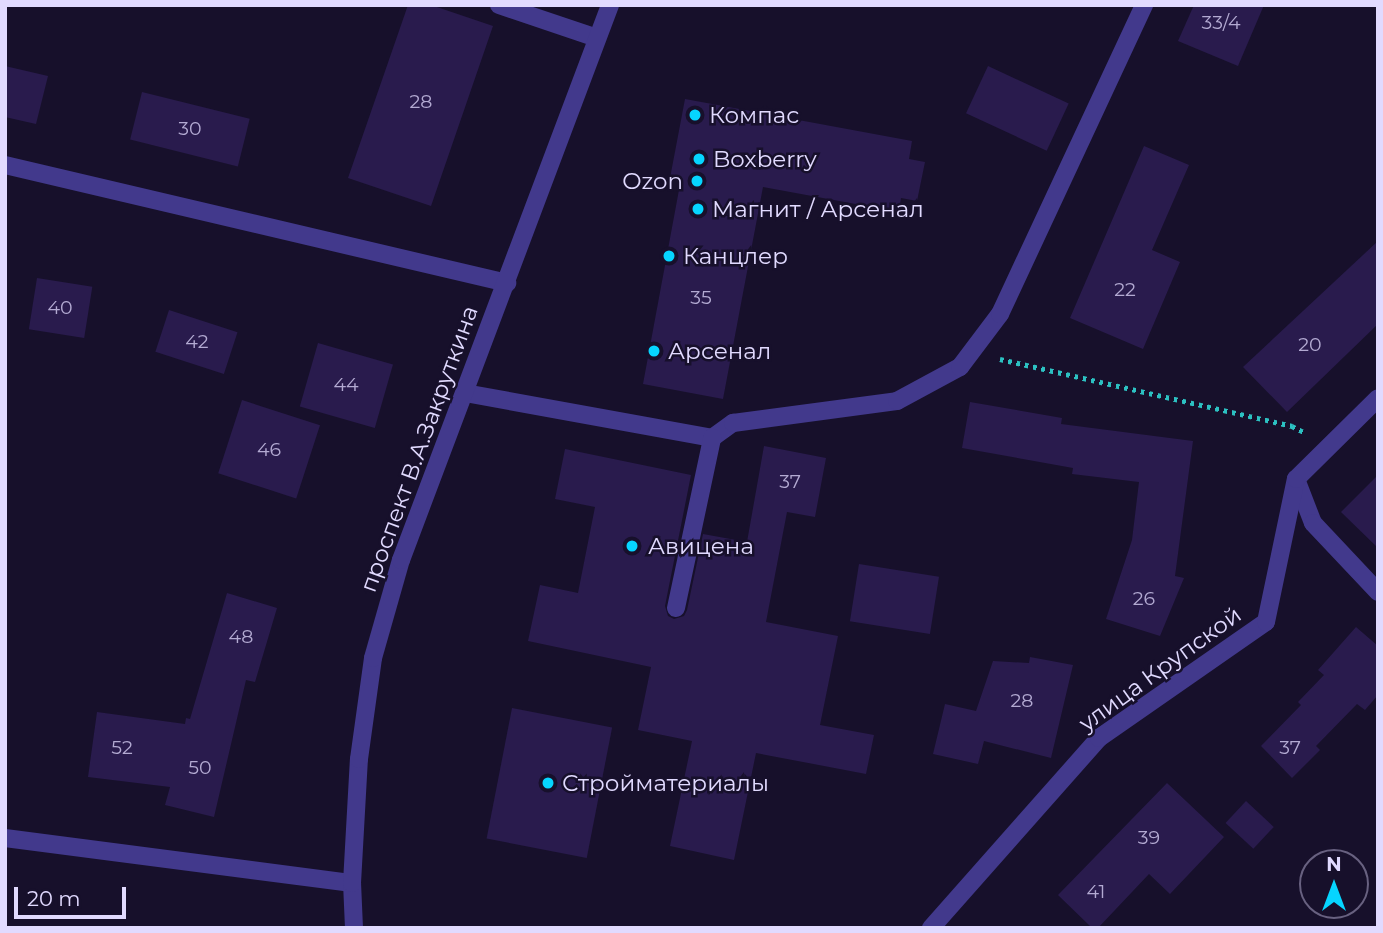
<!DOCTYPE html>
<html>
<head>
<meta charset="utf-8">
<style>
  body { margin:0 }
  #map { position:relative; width:1383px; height:933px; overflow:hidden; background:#17102b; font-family:Montserrat,sans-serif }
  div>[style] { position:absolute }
  .building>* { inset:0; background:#291b4d; transform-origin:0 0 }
  .path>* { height:4.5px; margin-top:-2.25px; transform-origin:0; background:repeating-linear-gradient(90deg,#2cc1c2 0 3.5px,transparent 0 8.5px) }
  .minor>* { height:18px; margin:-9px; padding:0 9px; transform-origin:9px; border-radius:9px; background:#42398c }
  .dots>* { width:19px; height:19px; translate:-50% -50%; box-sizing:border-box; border:4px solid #17102b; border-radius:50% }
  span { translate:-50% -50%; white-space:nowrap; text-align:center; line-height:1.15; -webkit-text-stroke:5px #17102b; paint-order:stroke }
  .number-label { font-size:19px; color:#b3aad2 }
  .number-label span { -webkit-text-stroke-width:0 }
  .poi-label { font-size:23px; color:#e1daff }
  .left { translate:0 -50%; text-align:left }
  .right { translate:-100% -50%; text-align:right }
  .street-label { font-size:23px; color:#e1daff }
  .frame { position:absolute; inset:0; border:7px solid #e1daff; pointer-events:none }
  .north { position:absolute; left:1299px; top:849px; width:70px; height:70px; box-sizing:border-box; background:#17102b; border:2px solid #686180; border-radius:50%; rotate:0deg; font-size:19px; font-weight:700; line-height:28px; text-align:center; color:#e1daff }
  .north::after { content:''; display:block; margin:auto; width:24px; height:32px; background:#06d5ff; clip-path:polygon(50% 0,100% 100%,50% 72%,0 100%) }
  .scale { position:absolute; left:14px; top:887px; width:112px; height:32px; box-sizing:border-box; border:4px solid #e1daff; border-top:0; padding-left:9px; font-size:21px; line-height:24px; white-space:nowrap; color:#e1daff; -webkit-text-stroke:5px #17102b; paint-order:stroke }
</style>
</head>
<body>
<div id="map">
  <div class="building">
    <i style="clip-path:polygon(408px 5px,431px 5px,493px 26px,431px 206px,348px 178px)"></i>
    <i style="clip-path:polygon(1194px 5px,1264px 5px,1238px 66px,1178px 41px)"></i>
    <i style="clip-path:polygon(5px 66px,48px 76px,36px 124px,5px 117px)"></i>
    <i style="left:988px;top:66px;width:89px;height:52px;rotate:25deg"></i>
    <i style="left:142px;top:92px;width:111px;height:49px;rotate:14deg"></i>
    <i style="clip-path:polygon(685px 99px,912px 141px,909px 159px,925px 162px,917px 201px,901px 198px,899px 212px,763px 187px,723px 399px,643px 384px,681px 179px,670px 178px)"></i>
    <i style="clip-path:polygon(1144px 146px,1189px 165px,1152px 250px,1180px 262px,1143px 349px,1070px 318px)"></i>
    <i style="clip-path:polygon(1378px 241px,1378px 324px,1287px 412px,1243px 367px)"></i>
    <i style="left:37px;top:278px;width:56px;height:52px;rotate:9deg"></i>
    <i style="left:169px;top:310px;width:72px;height:44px;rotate:18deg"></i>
    <i style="left:318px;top:343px;width:78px;height:66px;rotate:16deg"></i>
    <i style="left:242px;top:400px;width:82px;height:77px;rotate:18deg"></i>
    <i style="clip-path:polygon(970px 402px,1062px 418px,1061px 424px,1193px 441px,1175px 576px,1184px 578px,1160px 636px,1106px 619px,1132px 540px,1139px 482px,1072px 474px,1073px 468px,962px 448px)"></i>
    <i style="clip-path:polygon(764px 446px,826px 458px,815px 517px,787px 512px,766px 622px,838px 636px,820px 725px,874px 735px,866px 774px,756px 753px,734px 860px,670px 846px,692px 741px,638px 730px,651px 667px,528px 641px,540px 585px,578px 593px,595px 507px,555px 499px,565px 449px,691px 475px,665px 606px,668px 616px,674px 619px,684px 616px,687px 610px,703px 534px,747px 542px)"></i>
    <i style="clip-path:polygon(1378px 475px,1378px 548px,1341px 512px)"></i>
    <i style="left:859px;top:564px;width:81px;height:58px;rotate:9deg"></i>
    <i style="clip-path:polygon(227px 593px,277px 608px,255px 682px,246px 680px,214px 817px,165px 805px,170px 787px,88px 777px,97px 712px,185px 724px,186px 718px,190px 719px)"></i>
    <i style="clip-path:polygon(1356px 627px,1378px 646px,1378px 695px,1365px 710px,1357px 704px,1316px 746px,1320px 750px,1292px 778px,1261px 746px,1301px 705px,1298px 702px,1324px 675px,1318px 670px)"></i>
    <i style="clip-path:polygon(1030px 657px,1073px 665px,1051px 758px,984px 741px,978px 764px,933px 754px,945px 704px,976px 711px,993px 661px,1029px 663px)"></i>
    <i style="left:512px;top:708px;width:102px;height:133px;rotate:11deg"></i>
    <i style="clip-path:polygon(1167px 783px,1224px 837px,1170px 894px,1149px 874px,1098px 928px,1092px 928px,1058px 895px)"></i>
    <i style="left:1246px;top:801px;width:38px;height:30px;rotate:43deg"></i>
  </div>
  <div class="path">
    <i style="left:1000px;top:359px;width:300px;rotate:12.9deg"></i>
    <i style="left:1292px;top:426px;width:13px;rotate:27deg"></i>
  </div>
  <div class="minor">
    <i style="left:499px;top:5px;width:103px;rotate:18.6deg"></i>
    <i style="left:5px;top:165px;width:516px;rotate:13.23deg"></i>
    <i style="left:465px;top:393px;width:251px;rotate:10.3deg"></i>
    <i style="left:712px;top:438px;width:26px;rotate:-36deg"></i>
    <i style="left:733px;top:423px;width:165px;rotate:-7.6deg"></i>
    <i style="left:897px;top:401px;width:72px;rotate:-28.4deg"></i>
    <i style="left:960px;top:367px;width:66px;rotate:-53deg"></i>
    <i style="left:1000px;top:314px;width:341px;rotate:-65deg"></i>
    <i style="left:1296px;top:479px;width:47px;rotate:68.9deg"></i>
    <i style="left:1313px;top:523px;width:95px;rotate:46.7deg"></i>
    <i style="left:676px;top:608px;width:174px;rotate:-78deg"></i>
    <i style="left:5px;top:838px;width:350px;rotate:7.4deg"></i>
    <i style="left:354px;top:928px;width:45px;rotate:-92.5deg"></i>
    <i style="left:352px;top:883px;width:124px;rotate:-86.8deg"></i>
    <i style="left:359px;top:759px;width:102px;rotate:-82.1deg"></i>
    <i style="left:373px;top:658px;width:102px;rotate:-74.1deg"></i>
    <i style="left:401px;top:560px;width:593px;rotate:-69.36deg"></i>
    <i style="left:931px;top:928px;width:254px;rotate:-48.5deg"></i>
    <i style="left:1099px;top:738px;width:203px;rotate:-34.8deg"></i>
    <i style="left:1266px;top:622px;width:146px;rotate:-78.2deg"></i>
    <i style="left:1296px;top:479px;width:115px;rotate:-44.6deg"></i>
  </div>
  <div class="dots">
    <i style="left:695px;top:115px;background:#06d5ff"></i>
    <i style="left:699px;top:159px;background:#06d5ff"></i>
    <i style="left:697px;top:181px;background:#06d5ff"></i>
    <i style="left:698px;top:209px;background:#06d5ff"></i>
    <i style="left:669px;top:256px;background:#06d5ff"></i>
    <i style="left:654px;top:351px;background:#06d5ff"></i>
    <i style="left:632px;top:546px;background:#06d5ff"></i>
    <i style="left:548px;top:783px;background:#06d5ff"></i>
  </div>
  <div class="number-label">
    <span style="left:1221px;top:23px">33/4</span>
    <span style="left:421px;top:102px">28</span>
    <span style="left:190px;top:129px">30</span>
    <span style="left:1125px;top:290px">22</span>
    <span style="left:701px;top:298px">35</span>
    <span style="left:60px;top:308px">40</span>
    <span style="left:197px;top:342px">42</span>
    <span style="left:1310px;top:345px">20</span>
    <span style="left:346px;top:385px">44</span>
    <span style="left:269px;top:450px">46</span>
    <span style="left:790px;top:482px">37</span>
    <span style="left:1144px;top:599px">26</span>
    <span style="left:241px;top:637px">48</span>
    <span style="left:1022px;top:701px">28</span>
    <span style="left:122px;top:748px">52</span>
    <span style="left:1290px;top:748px">37</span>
    <span style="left:200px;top:768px">50</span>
    <span style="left:1149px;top:838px">39</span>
    <span style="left:1096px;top:892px">41</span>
  </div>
  <div class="poi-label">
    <span class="left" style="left:709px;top:115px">Компас</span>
    <span class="left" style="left:713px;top:159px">Boxberry</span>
    <span class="right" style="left:683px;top:181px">Ozon</span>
    <span class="left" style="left:712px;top:209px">Магнит / Арсенал</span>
    <span class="left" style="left:683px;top:256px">Канцлер</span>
    <span class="left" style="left:668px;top:351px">Арсенал</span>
    <span class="left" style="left:648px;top:546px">Авицена</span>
    <span class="left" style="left:562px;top:783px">Стройматериалы</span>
  </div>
  <div class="street-label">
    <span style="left:419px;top:449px;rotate:-70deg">проспект В.А.Закруткина</span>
    <span style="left:1160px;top:669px;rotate:-36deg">улица Крупской</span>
  </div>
  <div class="frame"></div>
  <div class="north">N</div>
  <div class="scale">20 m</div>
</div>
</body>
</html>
